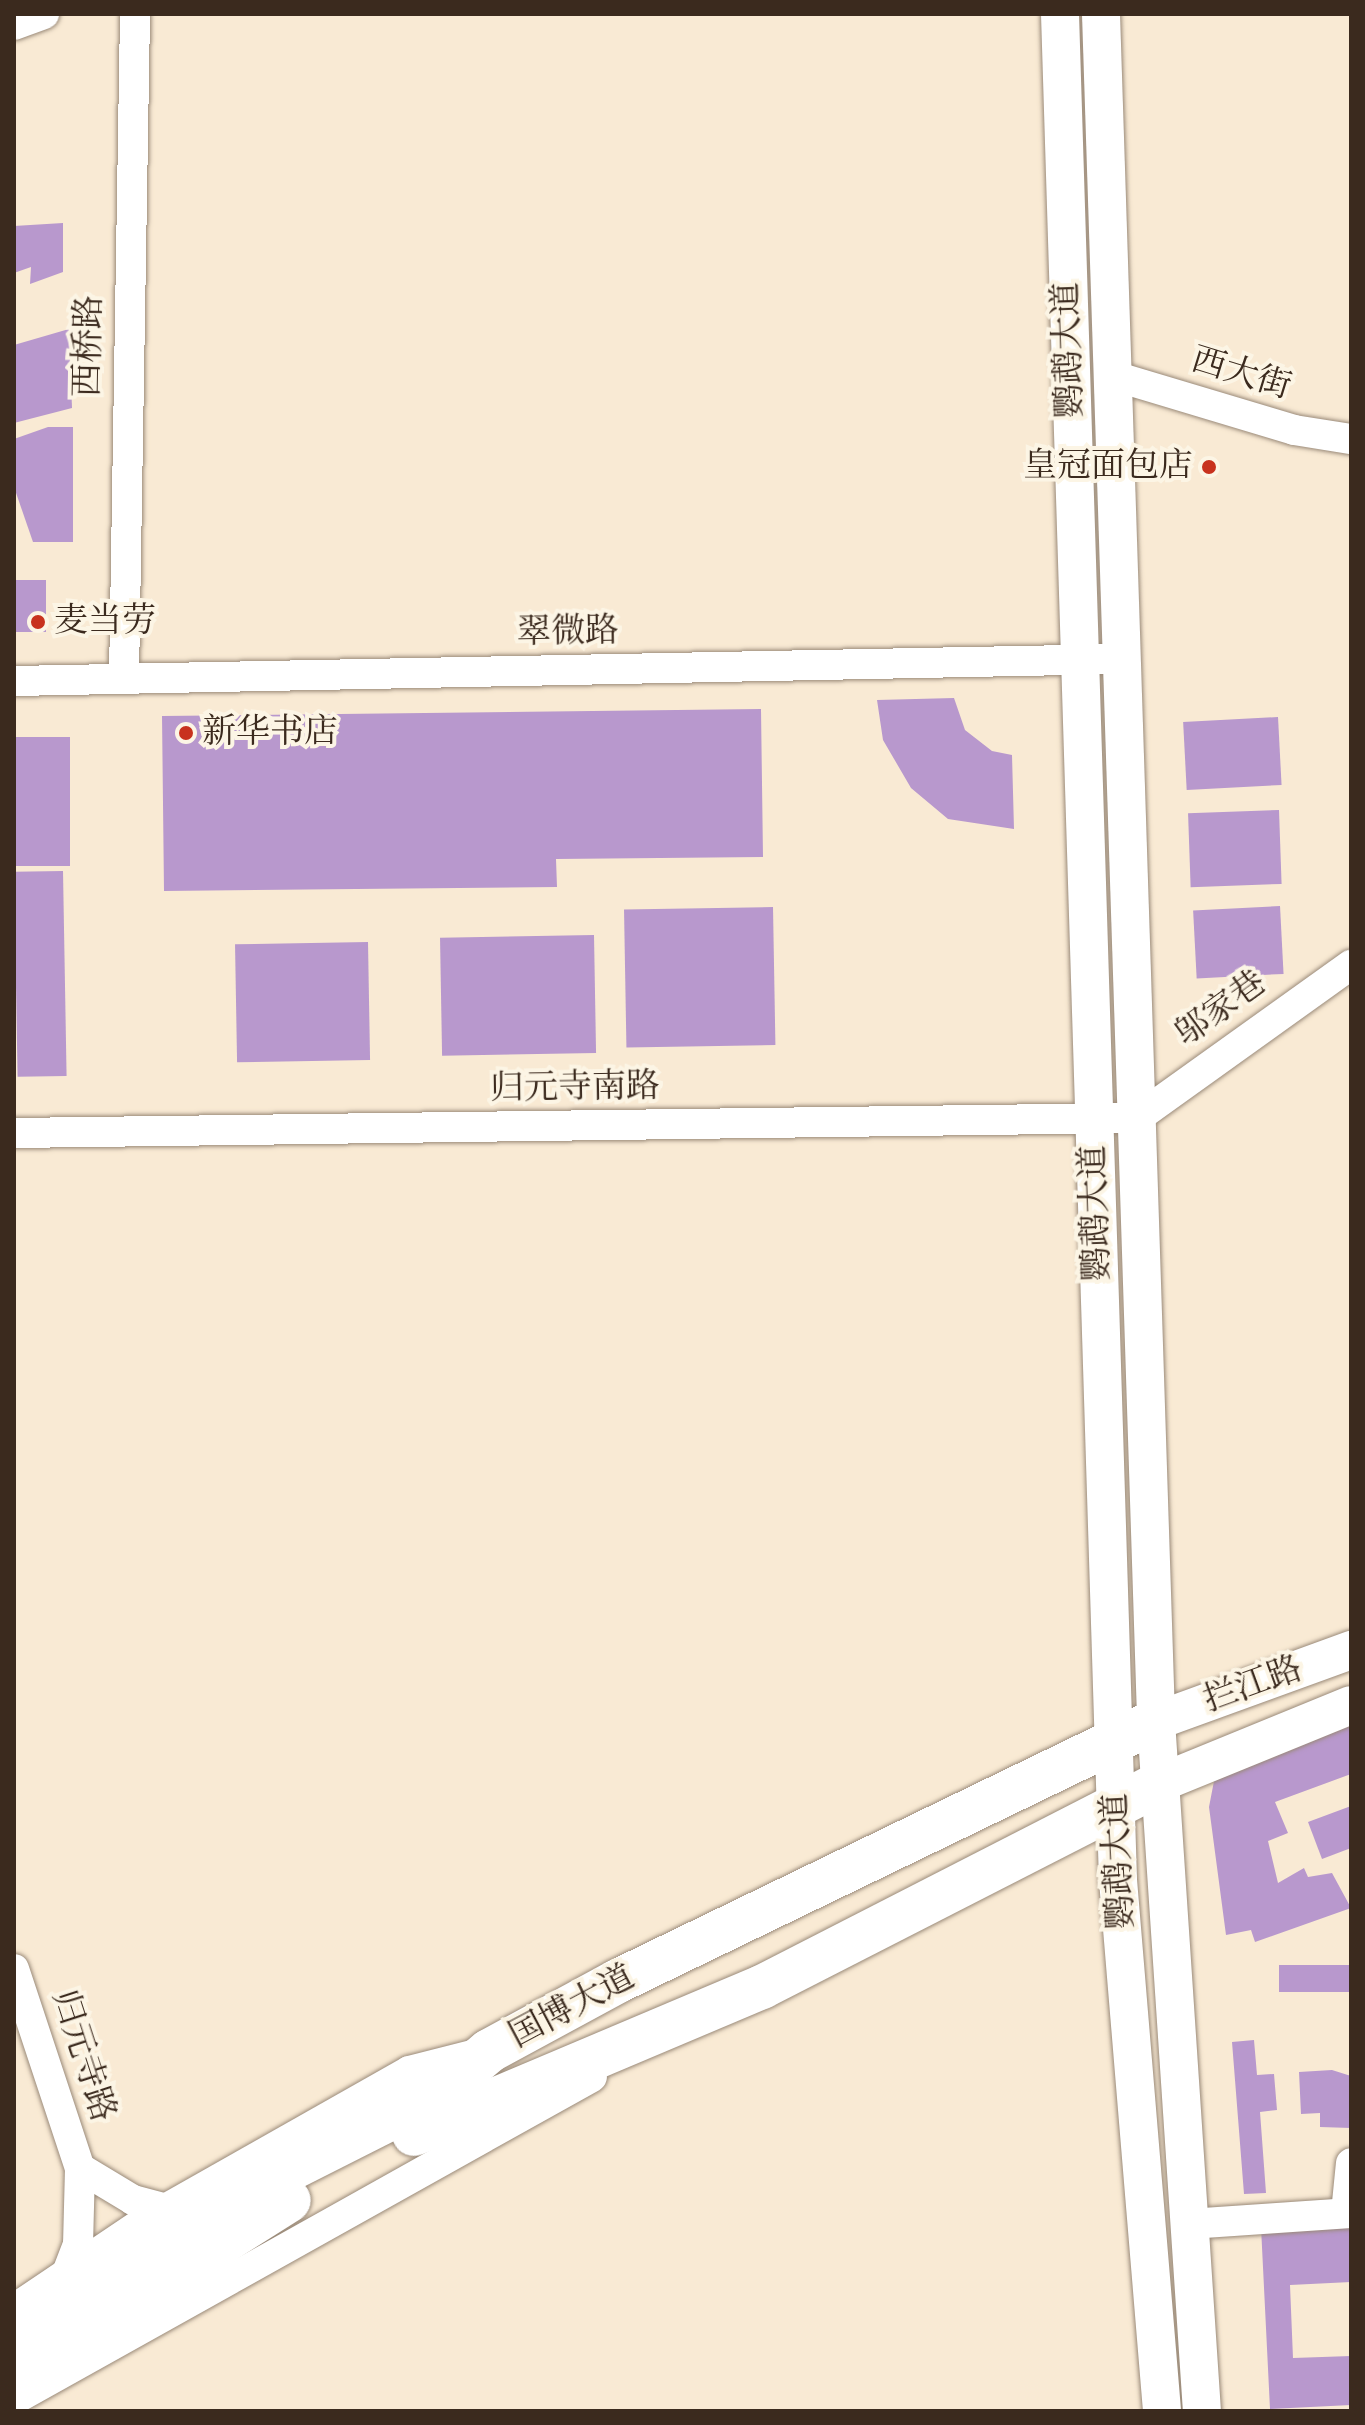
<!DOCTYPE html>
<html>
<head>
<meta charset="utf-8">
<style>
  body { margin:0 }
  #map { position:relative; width:1365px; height:2425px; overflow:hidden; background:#f9ead4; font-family:"IM FELL DW Pica","Noto Serif SC",serif }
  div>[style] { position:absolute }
  .building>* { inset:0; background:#b898cd; transform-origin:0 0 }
  .roads { filter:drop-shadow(0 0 2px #9a8a79) drop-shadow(0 0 2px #9a8a79) }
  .minor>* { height:30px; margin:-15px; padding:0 15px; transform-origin:15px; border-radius:15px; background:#fff }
  .major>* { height:38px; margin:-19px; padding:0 19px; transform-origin:19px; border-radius:19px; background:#fff }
  .highway>* { height:44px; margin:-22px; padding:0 22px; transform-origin:22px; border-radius:22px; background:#fff }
  .dots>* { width:22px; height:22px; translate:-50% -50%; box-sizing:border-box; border:4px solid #fcf5e5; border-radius:50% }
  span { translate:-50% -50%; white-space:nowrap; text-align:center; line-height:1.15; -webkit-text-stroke:8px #fcf5e5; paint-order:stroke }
  .street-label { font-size:34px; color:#3b2a1e }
  .poi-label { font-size:34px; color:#3b2a1e }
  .right { translate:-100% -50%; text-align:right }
  .left { translate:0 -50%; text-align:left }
  .frame { position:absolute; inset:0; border:16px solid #3b2a1e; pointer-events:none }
</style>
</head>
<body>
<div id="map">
  <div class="building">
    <i style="clip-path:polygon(63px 223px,63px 272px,30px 284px,31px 267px,14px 273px,14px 226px)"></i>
    <i style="clip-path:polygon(69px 329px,72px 408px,14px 423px,14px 345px)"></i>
    <i style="clip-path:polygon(48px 427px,73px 427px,73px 542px,33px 542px,14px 487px,14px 439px)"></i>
    <i style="left:14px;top:580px;width:32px;height:52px"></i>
    <i style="clip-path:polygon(954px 698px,965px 730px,992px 751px,1012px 755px,1014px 829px,948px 819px,911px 788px,883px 740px,877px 700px)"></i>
    <i style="clip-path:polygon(761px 709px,763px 857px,556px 859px,557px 887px,164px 891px,162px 716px)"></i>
    <i style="left:1278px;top:717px;width:68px;height:95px;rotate:87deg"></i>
    <i style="left:14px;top:737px;width:56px;height:129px"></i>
    <i style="left:1279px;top:810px;width:74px;height:91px;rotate:88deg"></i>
    <i style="left:63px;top:871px;width:205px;height:49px;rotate:89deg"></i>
    <i style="left:1280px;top:906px;width:68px;height:87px;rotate:87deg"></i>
    <i style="left:773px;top:907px;width:138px;height:149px;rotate:89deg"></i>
    <i style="left:594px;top:935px;width:118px;height:154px;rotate:89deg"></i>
    <i style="left:368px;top:942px;width:118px;height:133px;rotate:89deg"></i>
    <i style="clip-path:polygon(1351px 1723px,1351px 1774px,1275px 1802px,1288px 1833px,1268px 1841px,1278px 1883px,1304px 1868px,1308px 1877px,1332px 1873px,1351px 1908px,1255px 1942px,1251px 1930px,1226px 1935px,1209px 1807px,1214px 1781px)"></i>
    <i style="clip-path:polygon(1351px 1806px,1351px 1848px,1322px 1859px,1308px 1822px)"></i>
    <i style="left:1351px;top:1965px;width:27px;height:72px;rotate:90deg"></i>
    <i style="clip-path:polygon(1254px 2040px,1257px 2075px,1274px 2074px,1277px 2110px,1260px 2112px,1266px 2193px,1244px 2194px,1232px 2042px)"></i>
    <i style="clip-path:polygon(1332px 2070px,1351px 2076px,1351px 2128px,1320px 2127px,1320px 2113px,1301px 2114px,1299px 2072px)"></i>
    <i style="clip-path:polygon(1351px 2223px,1351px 2282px,1290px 2285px,1293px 2358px,1351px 2356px,1351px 2405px,1270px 2409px,1261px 2227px)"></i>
  </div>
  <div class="roads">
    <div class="minor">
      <i style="left:14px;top:25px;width:32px;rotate:-20deg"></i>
      <i style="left:1111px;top:375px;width:191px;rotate:16.7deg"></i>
      <i style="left:1294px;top:430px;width:58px;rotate:9deg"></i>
      <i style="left:124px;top:678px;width:664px;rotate:-89.05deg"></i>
      <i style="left:14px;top:681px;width:1109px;rotate:-1.14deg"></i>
      <i style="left:14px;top:1133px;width:1123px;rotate:-0.77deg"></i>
      <i style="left:1137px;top:1118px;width:263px;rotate:-35.6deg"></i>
      <i style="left:14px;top:1969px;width:210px;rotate:71.7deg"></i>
      <i style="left:1346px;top:2213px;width:50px;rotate:-84.3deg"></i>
      <i style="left:1189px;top:2224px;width:162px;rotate:-3.9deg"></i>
      <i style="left:67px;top:2273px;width:30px;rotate:-69deg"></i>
      <i style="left:78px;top:2245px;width:77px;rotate:-88.5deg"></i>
      <i style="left:80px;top:2168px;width:62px;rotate:31.1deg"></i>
      <i style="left:133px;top:2200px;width:34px;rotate:15deg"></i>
      <i style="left:14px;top:2309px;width:159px;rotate:-34deg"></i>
      <i style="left:146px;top:2220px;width:302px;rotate:-29.5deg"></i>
      <i style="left:409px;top:2071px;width:73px;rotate:-14.2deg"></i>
      <i style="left:14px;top:2400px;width:662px;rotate:-29.2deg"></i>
    </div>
    <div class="major">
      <i style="left:1060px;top:14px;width:1867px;rotate:88.22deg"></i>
      <i style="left:1118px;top:1880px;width:533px;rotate:85.26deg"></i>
      <i style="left:1101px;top:14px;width:1708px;rotate:88.15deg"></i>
      <i style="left:1156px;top:1721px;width:692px;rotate:86.19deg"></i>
      <i style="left:1156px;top:1721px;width:208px;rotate:-20deg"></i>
      <i style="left:1160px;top:1783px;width:206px;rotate:-22.2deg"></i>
    </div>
    <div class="highway">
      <i style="left:414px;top:2134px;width:378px;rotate:-22.9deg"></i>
      <i style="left:762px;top:1987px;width:447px;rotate:-27.1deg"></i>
      <i style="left:14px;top:2335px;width:241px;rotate:-32.4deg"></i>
      <i style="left:217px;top:2206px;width:246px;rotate:-26.8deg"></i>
      <i style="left:437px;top:2095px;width:68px;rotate:-40.2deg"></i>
      <i style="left:489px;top:2051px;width:147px;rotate:-28.5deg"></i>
      <i style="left:618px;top:1981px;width:598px;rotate:-25.79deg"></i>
      <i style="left:14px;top:2374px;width:325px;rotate:-32.3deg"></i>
    </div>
  </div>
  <div class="dots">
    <i style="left:1209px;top:467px;background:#c8321e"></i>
    <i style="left:38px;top:622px;background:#c8321e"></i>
    <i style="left:186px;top:733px;background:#c8321e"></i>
  </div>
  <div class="street-label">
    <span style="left:89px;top:346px;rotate:-89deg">西桥路</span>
    <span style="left:1069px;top:350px;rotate:-92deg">鹦鹉大道</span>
    <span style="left:1241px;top:374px;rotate:17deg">西大街</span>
    <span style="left:568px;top:632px;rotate:-1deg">翠微路</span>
    <span style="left:1221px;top:1009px;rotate:-36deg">邬家巷</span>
    <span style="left:575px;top:1088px;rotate:-1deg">归元寺南路</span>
    <span style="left:1096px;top:1213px;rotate:-92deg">鹦鹉大道</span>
    <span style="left:1253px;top:1685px;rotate:-20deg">拦江路</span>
    <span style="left:1119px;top:1861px;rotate:-93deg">鹦鹉大道</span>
    <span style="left:572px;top:2007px;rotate:-28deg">国博大道</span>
    <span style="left:83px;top:2056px;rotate:72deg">归元寺路</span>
  </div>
  <div class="poi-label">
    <span class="right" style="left:1193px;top:467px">皇冠面包店</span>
    <span class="left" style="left:54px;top:622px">麦当劳</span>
    <span class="left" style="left:202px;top:733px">新华书店</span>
  </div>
  <div class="frame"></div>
</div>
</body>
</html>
